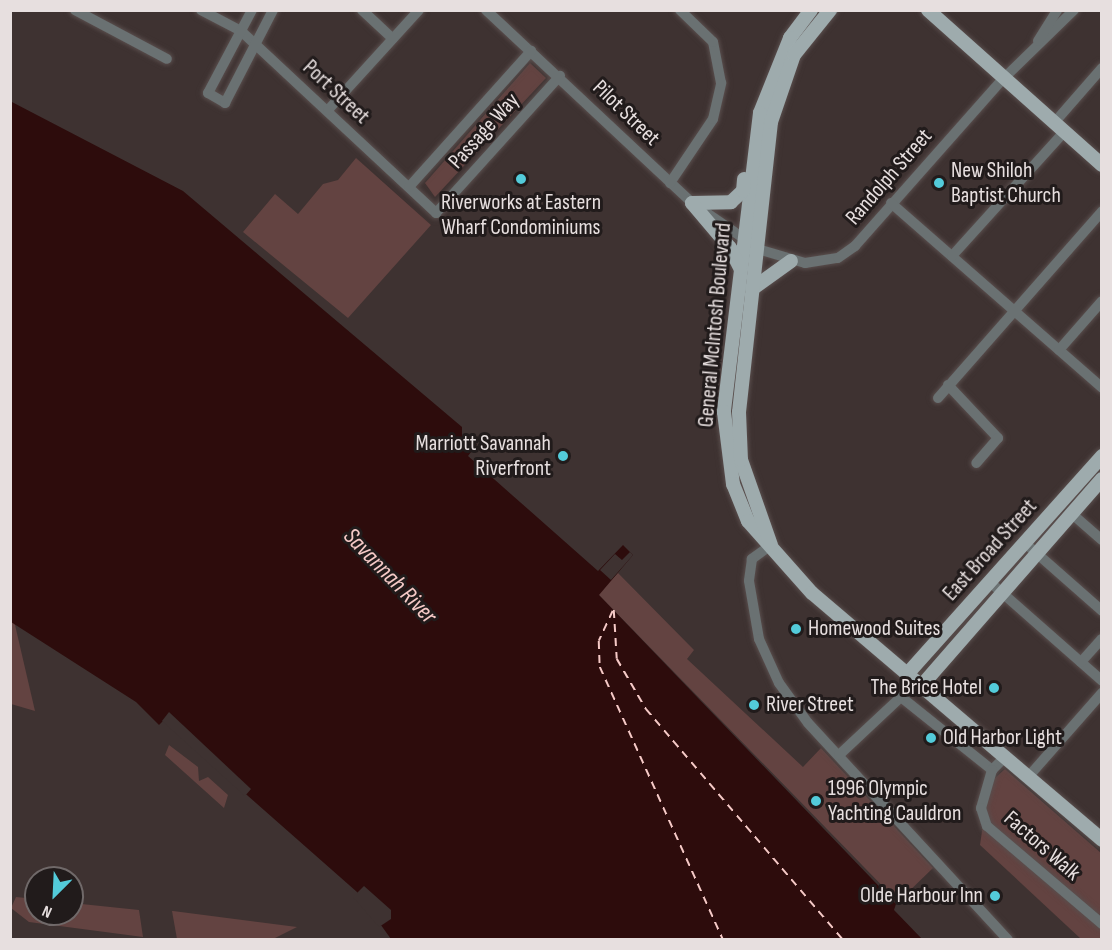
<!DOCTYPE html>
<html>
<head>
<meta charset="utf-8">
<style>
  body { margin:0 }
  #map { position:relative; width:1112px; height:950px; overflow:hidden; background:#3e3231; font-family:"Sofia Sans Condensed",sans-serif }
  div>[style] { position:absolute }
  .green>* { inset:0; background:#634341 }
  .water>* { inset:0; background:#2d0c0c }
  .pier>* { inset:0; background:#3e3231 }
  .ferry>* { height:1.5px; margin-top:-0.75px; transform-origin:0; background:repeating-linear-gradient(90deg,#f6cac7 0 8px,transparent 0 14px) }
  .roads { filter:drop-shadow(0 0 2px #594e4d) drop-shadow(0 0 2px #594e4d) }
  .minor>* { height:10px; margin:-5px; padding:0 5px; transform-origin:5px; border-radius:5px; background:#6a7172 }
  .major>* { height:14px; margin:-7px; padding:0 7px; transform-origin:7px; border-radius:7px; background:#9eabad }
  .dots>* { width:16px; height:16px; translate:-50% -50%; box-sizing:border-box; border:3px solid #211b1b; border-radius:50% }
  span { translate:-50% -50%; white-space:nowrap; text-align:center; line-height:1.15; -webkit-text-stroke:6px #211b1b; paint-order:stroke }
  .street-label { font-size:22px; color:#e7dfdf }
  .poi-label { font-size:22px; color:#e7dfdf }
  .left { translate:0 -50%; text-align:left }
  .right { translate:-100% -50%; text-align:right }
  .water-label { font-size:24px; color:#f6cac7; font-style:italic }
  .frame { position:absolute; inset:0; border:12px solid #e7dfdf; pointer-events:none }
  .north { position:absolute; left:24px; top:866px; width:60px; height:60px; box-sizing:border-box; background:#211b1b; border:2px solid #706969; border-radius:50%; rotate:204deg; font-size:16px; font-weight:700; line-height:24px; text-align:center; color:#e7dfdf }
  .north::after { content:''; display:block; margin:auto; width:21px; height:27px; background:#53cbda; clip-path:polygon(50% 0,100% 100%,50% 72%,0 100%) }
</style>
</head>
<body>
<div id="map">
  <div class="green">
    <i style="clip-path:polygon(530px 63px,546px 78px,435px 197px,425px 183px)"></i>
    <i style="clip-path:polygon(356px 158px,431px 225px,348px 318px,243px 232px,275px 194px,298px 214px,323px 184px,338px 180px)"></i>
    <i style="clip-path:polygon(618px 573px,694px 650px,687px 659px,803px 767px,821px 748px,933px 868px,898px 902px,598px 594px)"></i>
    <i style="clip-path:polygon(10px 611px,12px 612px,35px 711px,11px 704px)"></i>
    <i style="clip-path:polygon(169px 745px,198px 767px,199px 781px,208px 777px,228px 795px,224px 808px,165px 755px)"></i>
    <i style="clip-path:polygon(1005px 769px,1101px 853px,1101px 939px,1081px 939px,980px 845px,986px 804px,995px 778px)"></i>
    <i style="clip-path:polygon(16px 897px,36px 899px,36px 914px,72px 914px,72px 903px,139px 910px,143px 937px,29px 922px,11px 908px)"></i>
    <i style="clip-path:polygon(172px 911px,173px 911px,297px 927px,273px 939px,177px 939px)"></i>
  </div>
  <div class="water">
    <i style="clip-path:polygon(10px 101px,183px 191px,462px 427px,462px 442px,477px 444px,468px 456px,598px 571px,623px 545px,633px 555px,599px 595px,896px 904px,894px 910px,922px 939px,391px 939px,357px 892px,163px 721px,159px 725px,136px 702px,11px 622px)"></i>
  </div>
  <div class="pier">
    <i style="clip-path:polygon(630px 552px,633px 555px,611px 580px,600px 570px,615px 554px,622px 560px)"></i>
    <i style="clip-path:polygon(169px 712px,251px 789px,245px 796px,162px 721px)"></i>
    <i style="clip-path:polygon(364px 886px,391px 910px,391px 919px,379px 927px,353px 897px)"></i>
  </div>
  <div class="ferry">
    <i style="left:614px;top:610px;width:49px;rotate:86.5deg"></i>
    <i style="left:617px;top:659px;width:58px;rotate:59.9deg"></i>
    <i style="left:646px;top:709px;width:304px;rotate:49.5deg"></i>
    <i style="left:613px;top:611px;width:33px;rotate:115deg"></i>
    <i style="left:599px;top:641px;width:26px;rotate:88deg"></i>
    <i style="left:600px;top:667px;width:299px;rotate:65.7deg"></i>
  </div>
  <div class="roads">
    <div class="minor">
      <i style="left:75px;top:10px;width:104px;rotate:28deg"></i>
      <i style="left:201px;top:10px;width:45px;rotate:27.7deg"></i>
      <i style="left:241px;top:31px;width:267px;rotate:43deg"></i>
      <i style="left:436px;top:213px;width:185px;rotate:-47.9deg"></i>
      <i style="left:252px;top:10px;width:94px;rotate:117.9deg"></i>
      <i style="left:208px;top:93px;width:20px;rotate:30deg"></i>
      <i style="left:225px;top:103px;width:105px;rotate:-62.7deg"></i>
      <i style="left:362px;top:10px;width:42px;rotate:43.1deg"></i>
      <i style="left:486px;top:10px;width:282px;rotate:43.1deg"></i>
      <i style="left:692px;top:203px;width:83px;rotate:34.3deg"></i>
      <i style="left:761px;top:250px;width:46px;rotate:16.5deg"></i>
      <i style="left:805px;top:263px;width:33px;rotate:-9deg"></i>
      <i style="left:838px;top:258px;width:21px;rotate:-35deg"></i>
      <i style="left:855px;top:246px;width:223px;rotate:-48.5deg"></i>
      <i style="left:1003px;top:79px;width:99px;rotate:-44.2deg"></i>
      <i style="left:1038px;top:41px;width:36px;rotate:-58deg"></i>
      <i style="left:328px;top:110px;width:135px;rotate:-47.7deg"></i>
      <i style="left:1054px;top:123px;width:73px;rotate:-48.9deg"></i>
      <i style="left:670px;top:183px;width:77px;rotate:-56.1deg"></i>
      <i style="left:713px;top:119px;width:37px;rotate:-77deg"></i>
      <i style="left:721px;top:83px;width:42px;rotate:-101deg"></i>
      <i style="left:713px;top:42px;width:46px;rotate:-135.9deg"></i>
      <i style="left:409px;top:187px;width:183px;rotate:-48.1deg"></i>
      <i style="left:891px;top:203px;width:281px;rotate:41.2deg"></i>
      <i style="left:952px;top:256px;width:167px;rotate:-47.9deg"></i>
      <i style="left:1059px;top:350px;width:65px;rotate:-48.7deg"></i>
      <i style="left:948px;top:385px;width:73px;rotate:46.7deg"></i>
      <i style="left:998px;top:438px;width:33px;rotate:131deg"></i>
      <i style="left:938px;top:398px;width:249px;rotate:-48.7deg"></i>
      <i style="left:1071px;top:513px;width:41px;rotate:41.1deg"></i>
      <i style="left:1025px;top:543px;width:103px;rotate:41.4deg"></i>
      <i style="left:771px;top:545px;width:24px;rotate:144deg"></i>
      <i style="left:752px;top:559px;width:22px;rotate:98deg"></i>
      <i style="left:749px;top:581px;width:59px;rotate:80.2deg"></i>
      <i style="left:759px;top:639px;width:48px;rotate:65.6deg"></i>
      <i style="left:779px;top:683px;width:49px;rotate:54.1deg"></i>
      <i style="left:808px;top:723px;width:295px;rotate:47.3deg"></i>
      <i style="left:991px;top:583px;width:148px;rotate:41.4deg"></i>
      <i style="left:1081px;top:662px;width:31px;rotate:-48deg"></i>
      <i style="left:839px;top:755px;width:85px;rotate:-43.1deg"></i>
      <i style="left:901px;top:697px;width:117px;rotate:38.7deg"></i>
      <i style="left:1006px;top:756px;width:20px;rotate:135deg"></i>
      <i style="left:992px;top:770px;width:40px;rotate:106deg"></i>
      <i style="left:981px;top:808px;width:19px;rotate:72deg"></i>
      <i style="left:987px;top:826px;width:151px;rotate:40.4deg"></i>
      <i style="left:1029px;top:776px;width:111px;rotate:-48.7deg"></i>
    </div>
    <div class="major">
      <i style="left:811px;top:10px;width:35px;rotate:127deg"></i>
      <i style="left:790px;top:38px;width:81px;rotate:111.8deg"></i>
      <i style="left:760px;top:113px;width:301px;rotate:96.9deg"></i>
      <i style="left:724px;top:412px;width:73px;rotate:82.9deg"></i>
      <i style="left:733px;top:484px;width:40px;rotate:68deg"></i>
      <i style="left:748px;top:521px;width:96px;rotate:48.4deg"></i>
      <i style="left:812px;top:593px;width:381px;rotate:40.4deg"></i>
      <i style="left:928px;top:10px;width:233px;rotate:41.7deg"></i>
      <i style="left:692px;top:203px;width:39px;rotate:-1deg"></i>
      <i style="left:731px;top:202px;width:16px;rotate:-43deg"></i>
      <i style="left:743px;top:191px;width:12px;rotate:-85deg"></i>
      <i style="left:692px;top:203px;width:59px;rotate:49.8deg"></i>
      <i style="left:730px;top:248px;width:22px;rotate:63deg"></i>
      <i style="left:752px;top:289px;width:48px;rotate:-35.7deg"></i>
      <i style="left:771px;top:545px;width:90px;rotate:-109.4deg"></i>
      <i style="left:741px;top:460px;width:48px;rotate:-92.4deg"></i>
      <i style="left:739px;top:412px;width:292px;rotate:-83.7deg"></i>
      <i style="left:771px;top:122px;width:71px;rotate:-71.1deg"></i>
      <i style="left:794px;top:55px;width:58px;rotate:-51.3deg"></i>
      <i style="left:909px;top:672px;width:290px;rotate:-48.2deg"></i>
      <i style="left:923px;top:684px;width:272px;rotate:-48.9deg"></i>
    </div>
  </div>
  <div class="dots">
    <i style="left:521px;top:179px;background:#53cbda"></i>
    <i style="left:939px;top:183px;background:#53cbda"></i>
    <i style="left:563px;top:456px;background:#53cbda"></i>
    <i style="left:796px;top:629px;background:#53cbda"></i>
    <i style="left:994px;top:688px;background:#53cbda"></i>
    <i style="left:754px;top:705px;background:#53cbda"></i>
    <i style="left:931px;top:738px;background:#53cbda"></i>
    <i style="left:816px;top:801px;background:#53cbda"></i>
    <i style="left:995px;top:896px;background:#53cbda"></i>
  </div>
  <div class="street-label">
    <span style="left:336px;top:92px;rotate:43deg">Port Street</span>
    <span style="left:626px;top:113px;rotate:44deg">Pilot Street</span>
    <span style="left:484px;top:131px;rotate:-48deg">Passage Way</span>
    <span style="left:889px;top:177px;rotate:-49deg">Randolph Street</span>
    <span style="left:715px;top:325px;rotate:-85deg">General McIntosh Boulevard</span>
    <span style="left:990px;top:550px;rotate:-48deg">East Broad Street</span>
    <span style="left:1042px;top:846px;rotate:41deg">Factors Walk</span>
  </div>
  <div class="poi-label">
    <span class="left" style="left:951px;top:183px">New Shiloh<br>Baptist Church</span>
    <span style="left:521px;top:215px">Riverworks at Eastern<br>Wharf Condominiums</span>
    <span class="right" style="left:551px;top:456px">Marriott Savannah<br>Riverfront</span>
    <span class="left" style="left:808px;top:629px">Homewood Suites</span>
    <span class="right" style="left:982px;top:688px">The Brice Hotel</span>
    <span class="left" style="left:766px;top:705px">River Street</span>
    <span class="left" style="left:943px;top:738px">Old Harbor Light</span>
    <span class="left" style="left:828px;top:801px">1996 Olympic<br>Yachting Cauldron</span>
    <span class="right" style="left:983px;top:896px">Olde Harbour Inn</span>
  </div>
  <div class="water-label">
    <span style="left:390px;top:576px;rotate:46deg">Savannah River</span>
  </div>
  <div class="frame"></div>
  <div class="north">N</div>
</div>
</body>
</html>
